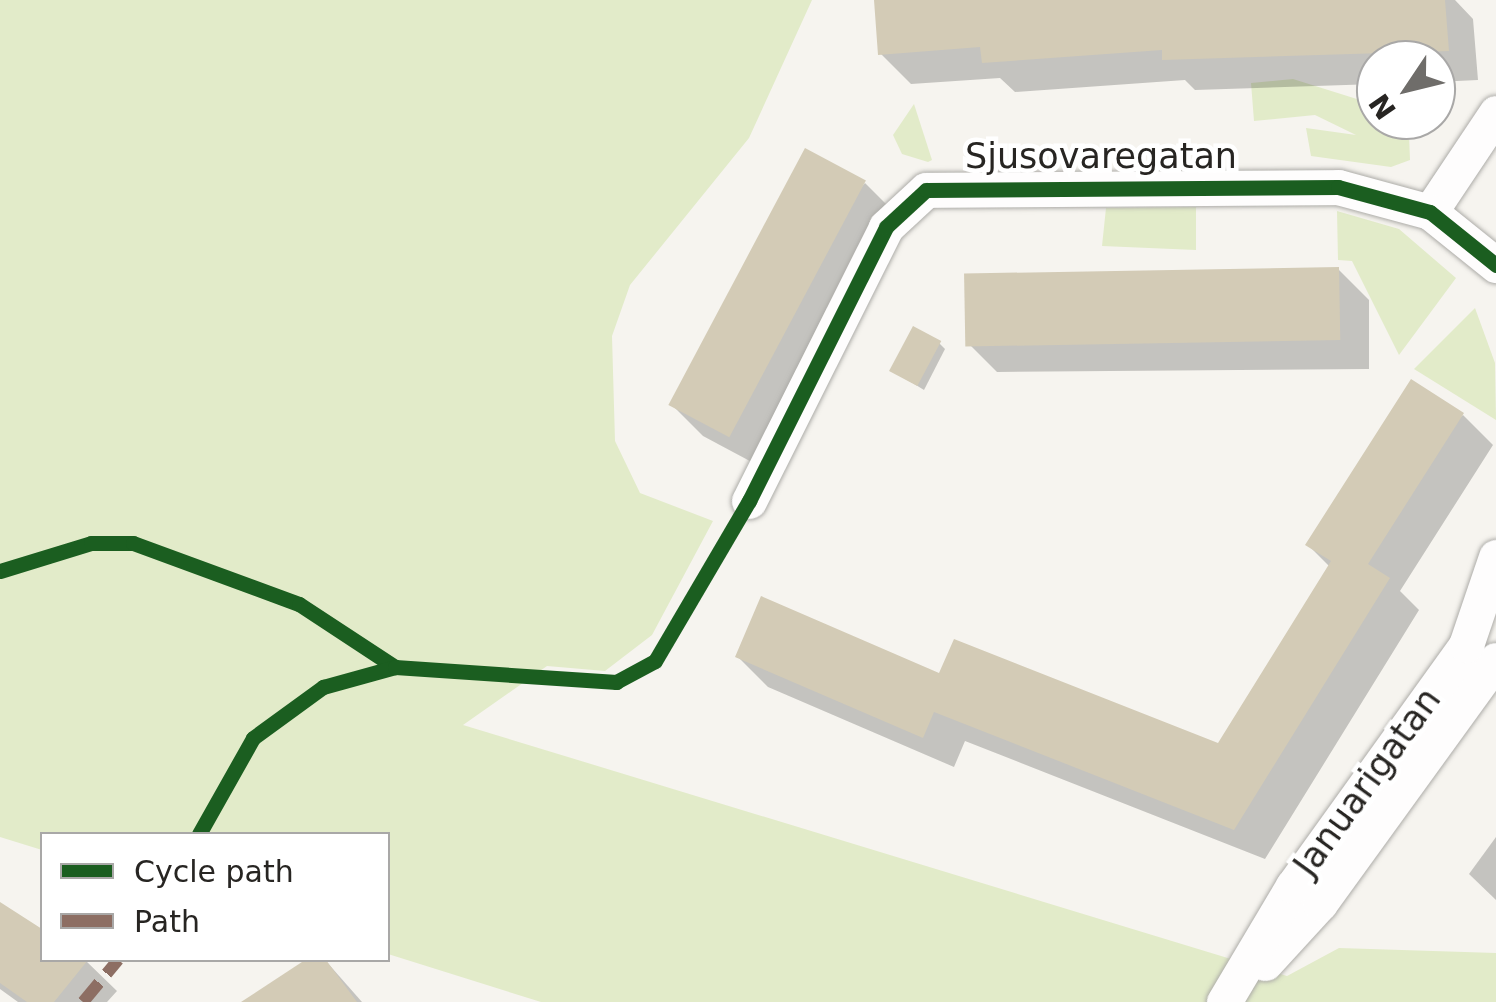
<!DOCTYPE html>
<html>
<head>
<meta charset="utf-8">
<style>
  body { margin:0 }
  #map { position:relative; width:1496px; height:1002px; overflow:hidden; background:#f6f4ef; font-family:"DejaVu Sans",sans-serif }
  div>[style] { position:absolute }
  .green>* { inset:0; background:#e2ebc9 }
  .shadow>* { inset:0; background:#0003 }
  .building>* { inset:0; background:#d3cbb6; transform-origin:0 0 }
  .roads { filter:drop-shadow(0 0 2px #adaca8) drop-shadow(0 0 2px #adaca8) }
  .minor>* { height:35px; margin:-17.5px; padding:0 17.5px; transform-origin:17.5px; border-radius:17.5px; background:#fefdfd }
  .quiet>* { height:12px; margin-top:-6px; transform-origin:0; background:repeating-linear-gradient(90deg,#8d6e63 0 25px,transparent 0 37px) }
  .cycleway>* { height:15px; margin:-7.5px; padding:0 7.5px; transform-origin:7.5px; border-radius:7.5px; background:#1b5e20 }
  span { translate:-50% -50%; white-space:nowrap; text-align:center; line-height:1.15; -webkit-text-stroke:9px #fff; paint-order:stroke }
  .street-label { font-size:35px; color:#272522 }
  .legend { position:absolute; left:40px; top:832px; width:350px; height:130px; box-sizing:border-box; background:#fff; border:2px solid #a9a8a7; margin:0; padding:12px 18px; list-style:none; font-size:30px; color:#272522 }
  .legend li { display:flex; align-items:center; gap:20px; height:50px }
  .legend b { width:50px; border:2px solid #a9a8a7 }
  .north { position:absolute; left:1356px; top:40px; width:100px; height:100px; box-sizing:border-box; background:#fff; border:2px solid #a9a8a7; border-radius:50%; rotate:235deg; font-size:28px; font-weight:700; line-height:40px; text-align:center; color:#272522 }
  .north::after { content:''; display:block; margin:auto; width:35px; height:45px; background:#6f6d6a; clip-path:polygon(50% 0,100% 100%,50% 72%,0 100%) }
</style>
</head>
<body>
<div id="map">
  <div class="green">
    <i style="clip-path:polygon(0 0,812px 0,749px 138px,630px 285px,612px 336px,615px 441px,640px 493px,713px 521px,652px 635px,605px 671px,547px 666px,463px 725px,1287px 976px,1339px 948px,1496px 953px,1496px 1002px,541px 1002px,388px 954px,388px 834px,42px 834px,42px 850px,0 837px)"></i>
    <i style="clip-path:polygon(1293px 79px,1376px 105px,1376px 120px,1396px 120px,1409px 134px,1410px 160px,1391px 167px,1311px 156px,1306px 128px,1356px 135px,1315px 115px,1254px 121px,1251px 83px)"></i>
    <i style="clip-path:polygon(914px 104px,932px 160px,928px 162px,902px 154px,893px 135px)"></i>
    <i style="clip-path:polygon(1196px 207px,1196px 250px,1102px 246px,1106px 208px)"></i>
    <i style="clip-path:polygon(1337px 211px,1399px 229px,1456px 278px,1399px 355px,1352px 261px,1338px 260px)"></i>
    <i style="clip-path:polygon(1475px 308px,1495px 363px,1496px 420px,1414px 369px)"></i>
  </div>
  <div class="shadow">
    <i style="clip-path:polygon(877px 0,1455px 0,1473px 19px,1478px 80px,1436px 82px,1436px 60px,1376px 60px,1376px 84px,1195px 90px,1185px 80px,1015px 92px,1000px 78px,911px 84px,881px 54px)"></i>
    <i style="clip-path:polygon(865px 183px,895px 213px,761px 467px,703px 436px,673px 406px)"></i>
    <i style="clip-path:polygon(1338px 269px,1369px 300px,1369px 369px,997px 372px,967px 342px)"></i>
    <i style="clip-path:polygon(939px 343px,945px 349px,924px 390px,893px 371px)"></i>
    <i style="clip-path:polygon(1463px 415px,1493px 445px,1400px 591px,1419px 610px,1265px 859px,965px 741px,954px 767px,768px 687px,738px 657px,940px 676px,1219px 746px,1330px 567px,1308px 545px)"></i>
    <i style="clip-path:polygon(1496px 837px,1496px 900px,1469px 874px)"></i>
    <i style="clip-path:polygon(0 905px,42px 932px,42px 960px,85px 960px,117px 991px,107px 1002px,18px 1002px,0 989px)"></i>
    <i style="clip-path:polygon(310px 960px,325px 960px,362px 1002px,265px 1002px,258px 994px)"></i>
  </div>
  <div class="building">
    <i style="clip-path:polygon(874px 0,1445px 0,1449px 51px,1162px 60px,1162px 50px,982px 63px,980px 47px,878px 55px)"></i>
    <i style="left:805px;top:148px;width:69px;height:291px;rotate:28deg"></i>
    <i style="left:1339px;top:267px;width:73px;height:375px;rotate:89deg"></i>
    <i style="left:913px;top:326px;width:32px;height:51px;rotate:28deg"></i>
    <i style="clip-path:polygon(1411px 379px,1464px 413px,1368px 564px,1390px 578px,1234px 830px,934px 712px,923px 738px,735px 657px,761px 596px,939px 673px,954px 639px,1218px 743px,1331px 561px,1305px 545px)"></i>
    <i style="clip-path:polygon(0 902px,42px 929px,42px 960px,88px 960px,54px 1002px,27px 1002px,0 983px)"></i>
    <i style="clip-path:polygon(305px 960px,326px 960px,357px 1002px,241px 1002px)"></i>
  </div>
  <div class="roads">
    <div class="minor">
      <i style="left:1430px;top:212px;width:119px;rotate:-56.3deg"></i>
      <i style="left:749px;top:501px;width:306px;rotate:-63.4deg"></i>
      <i style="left:886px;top:227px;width:54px;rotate:-42.8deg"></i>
      <i style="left:926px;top:190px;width:412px;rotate:-0.4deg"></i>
      <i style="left:1338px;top:187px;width:95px;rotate:15.2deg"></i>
      <i style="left:1430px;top:212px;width:85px;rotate:38.8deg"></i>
      <i style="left:1265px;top:963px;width:81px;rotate:-47.5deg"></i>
      <i style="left:1320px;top:903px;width:300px;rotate:-54.1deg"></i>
      <i style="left:1224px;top:1002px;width:135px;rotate:-59.3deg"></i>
      <i style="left:1293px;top:886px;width:297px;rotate:-54.3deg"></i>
      <i style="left:1466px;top:645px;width:93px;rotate:-71.2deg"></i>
    </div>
  </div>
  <div class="quiet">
    <i style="left:83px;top:1002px;width:55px;rotate:-50.2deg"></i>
  </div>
  <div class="cycleway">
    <i style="left:0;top:571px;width:95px;rotate:-17.1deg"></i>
    <i style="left:91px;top:543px;width:42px"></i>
    <i style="left:133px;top:543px;width:177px;rotate:20.2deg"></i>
    <i style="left:299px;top:604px;width:115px;rotate:33.3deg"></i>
    <i style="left:199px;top:834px;width:110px;rotate:-60.6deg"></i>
    <i style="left:253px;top:738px;width:87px;rotate:-36.1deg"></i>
    <i style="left:323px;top:687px;width:75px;rotate:-15.5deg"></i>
    <i style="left:395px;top:667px;width:222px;rotate:3.9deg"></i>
    <i style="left:616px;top:682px;width:44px;rotate:-28.3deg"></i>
    <i style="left:655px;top:661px;width:186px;rotate:-59.6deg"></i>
    <i style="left:749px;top:501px;width:306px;rotate:-63.4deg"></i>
    <i style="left:886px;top:227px;width:54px;rotate:-42.8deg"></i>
    <i style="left:926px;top:190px;width:412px;rotate:-0.4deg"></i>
    <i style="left:1338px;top:187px;width:95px;rotate:15.2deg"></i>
    <i style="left:1430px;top:212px;width:85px;rotate:38.8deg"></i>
  </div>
  <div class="street-label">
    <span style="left:1101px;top:156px">Sjusovaregatan</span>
    <span style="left:1367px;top:782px;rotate:-54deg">Januarigatan</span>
  </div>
  <ul class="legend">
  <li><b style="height:12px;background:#1b5e20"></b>Cycle path</li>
  <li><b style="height:12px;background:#8d6e63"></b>Path</li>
  </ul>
  <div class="north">N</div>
</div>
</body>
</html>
